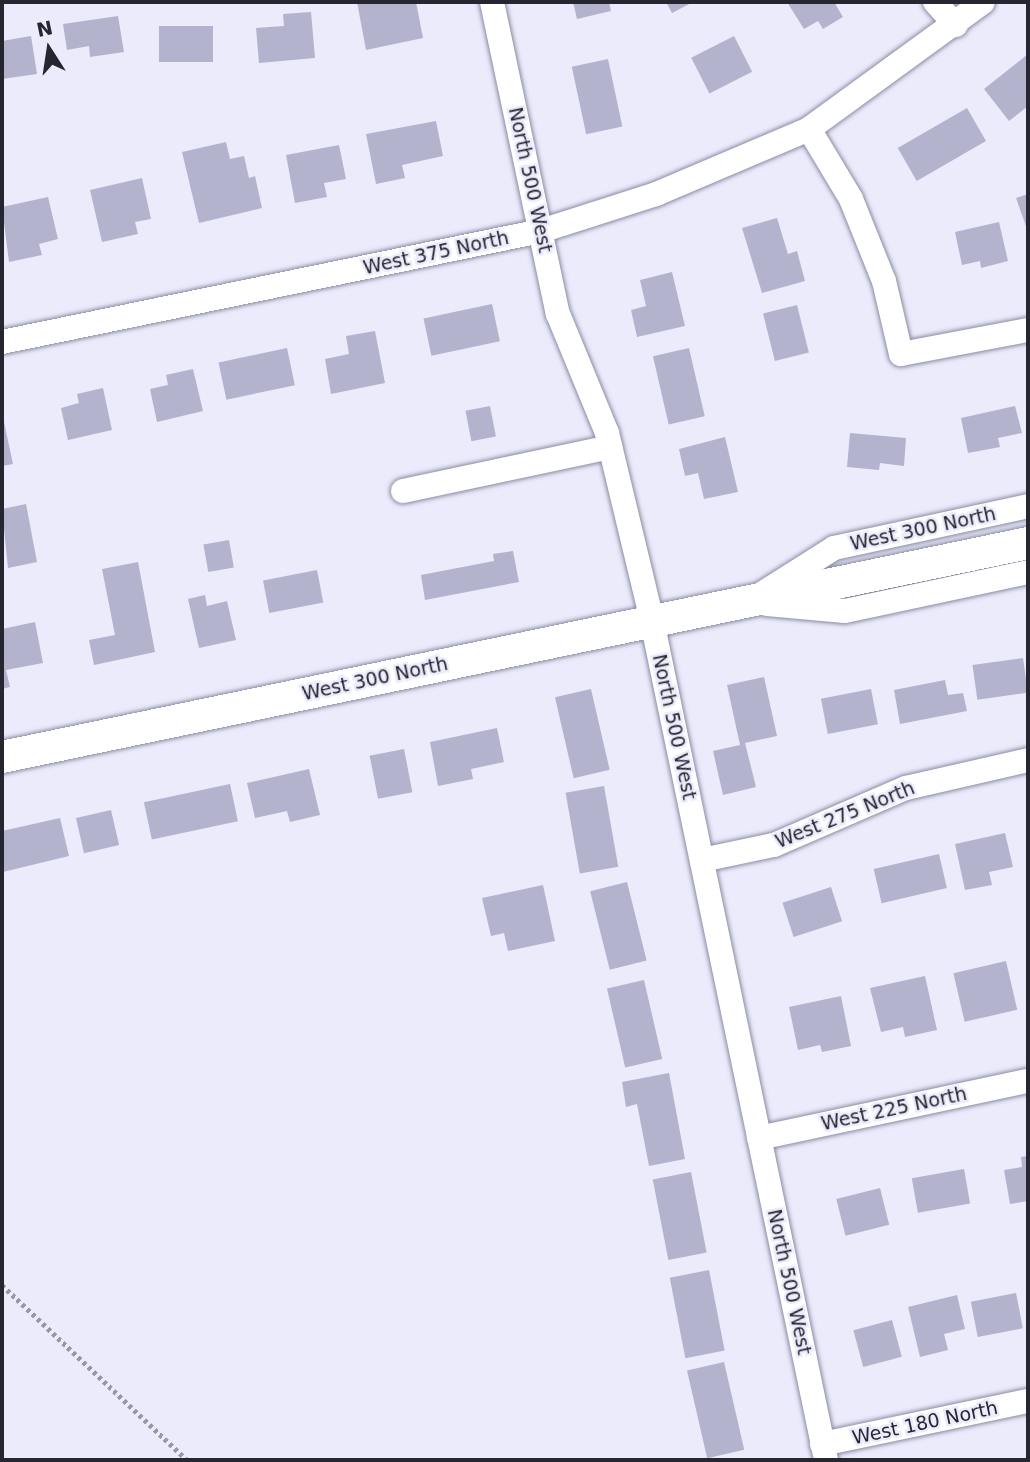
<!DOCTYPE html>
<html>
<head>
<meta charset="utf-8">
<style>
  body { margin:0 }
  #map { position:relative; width:1030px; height:1462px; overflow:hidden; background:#ebebfc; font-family:"DejaVu Sans",sans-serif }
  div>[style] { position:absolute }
  .building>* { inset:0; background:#b3b3ce; transform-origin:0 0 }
  .path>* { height:4.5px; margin-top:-2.25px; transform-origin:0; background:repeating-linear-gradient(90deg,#9797a5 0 3.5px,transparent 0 7px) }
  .roads { filter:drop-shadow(0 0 2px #8a8ba4) drop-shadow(0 0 2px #8a8ba4) }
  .minor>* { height:24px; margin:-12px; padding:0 12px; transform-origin:12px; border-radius:12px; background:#fff }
  .major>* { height:32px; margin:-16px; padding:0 16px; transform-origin:16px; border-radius:16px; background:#fff }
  span { translate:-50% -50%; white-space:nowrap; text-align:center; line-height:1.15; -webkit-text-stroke:5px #ebebfc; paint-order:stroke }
  .street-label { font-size:19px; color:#262630 }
  .frame { position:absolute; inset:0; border:4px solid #262630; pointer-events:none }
  .north { position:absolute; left:14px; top:14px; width:70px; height:70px; -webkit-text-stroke:5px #ebebfc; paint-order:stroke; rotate:348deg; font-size:19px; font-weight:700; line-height:28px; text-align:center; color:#262630 }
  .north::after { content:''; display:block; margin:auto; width:24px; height:32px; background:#262630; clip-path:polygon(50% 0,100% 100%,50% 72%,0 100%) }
</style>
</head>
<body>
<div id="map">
  <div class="building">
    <i style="clip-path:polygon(357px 2px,416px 2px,423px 38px,366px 50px)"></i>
    <i style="clip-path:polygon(573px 2px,609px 2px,611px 11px,577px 19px)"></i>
    <i style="clip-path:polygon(666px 2px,693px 2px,672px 13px)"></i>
    <i style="clip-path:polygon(787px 2px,834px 2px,843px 17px,823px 29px,818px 21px,804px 29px)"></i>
    <i style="clip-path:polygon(311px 12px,315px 58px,259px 63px,256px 28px,284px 26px,283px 14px)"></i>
    <i style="clip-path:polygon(118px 16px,124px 52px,90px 57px,89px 46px,67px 50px,63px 24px)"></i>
    <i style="left:159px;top:26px;width:54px;height:36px"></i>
    <i style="clip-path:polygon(31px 36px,37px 74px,2px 79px,2px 41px)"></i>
    <i style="left:734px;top:36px;width:40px;height:48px;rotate:63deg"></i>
    <i style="clip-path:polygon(1028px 54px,1028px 106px,1009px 121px,984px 89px)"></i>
    <i style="left:608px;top:59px;width:69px;height:37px;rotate:78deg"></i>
    <i style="left:967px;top:108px;width:38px;height:80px;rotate:60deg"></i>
    <i style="clip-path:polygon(436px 121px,443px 156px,402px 165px,405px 178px,376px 184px,366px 134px)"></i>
    <i style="clip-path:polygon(226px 142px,230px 159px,244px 156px,249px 178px,255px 176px,262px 208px,199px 223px,182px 152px)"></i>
    <i style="clip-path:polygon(339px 145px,346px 179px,324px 183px,327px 197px,295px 203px,286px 155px)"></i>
    <i style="clip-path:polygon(142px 178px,151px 219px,135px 222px,138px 234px,102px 242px,90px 190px)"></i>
    <i style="clip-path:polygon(1028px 194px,1028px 232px,1016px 198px)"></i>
    <i style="clip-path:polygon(48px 197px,58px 239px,39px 244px,42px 255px,9px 262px,2px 207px)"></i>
    <i style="clip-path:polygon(777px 218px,788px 254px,797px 251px,805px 281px,762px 293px,742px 228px)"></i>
    <i style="clip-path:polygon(999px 222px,1008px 261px,981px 268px,980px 261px,962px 265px,955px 232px)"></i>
    <i style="clip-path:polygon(672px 272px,685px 326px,637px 337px,631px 310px,646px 306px,640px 280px)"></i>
    <i style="left:492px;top:304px;width:38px;height:70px;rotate:78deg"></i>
    <i style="left:797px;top:305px;width:49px;height:35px;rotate:76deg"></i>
    <i style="clip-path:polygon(375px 331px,385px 383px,331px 394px,325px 359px,349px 354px,346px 336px)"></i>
    <i style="left:287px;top:348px;width:38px;height:70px;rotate:78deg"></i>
    <i style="left:689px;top:348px;width:70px;height:37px;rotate:77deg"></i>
    <i style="clip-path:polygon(193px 369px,203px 411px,157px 422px,150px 389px,168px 385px,166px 375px)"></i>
    <i style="clip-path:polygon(103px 388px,112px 430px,68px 440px,61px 408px,79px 403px,77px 394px)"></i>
    <i style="left:490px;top:406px;width:31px;height:25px;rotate:79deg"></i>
    <i style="clip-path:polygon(1015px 406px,1022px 433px,998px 438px,1000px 447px,968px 453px,961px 418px)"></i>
    <i style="clip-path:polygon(4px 422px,13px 464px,2px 466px,2px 423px)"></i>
    <i style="clip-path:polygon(850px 433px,906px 438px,904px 466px,880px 463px,879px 470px,847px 467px)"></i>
    <i style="clip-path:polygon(725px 437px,738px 492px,704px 499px,698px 473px,685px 476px,679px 449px)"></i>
    <i style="clip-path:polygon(26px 504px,37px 562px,8px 568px,2px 509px)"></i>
    <i style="left:229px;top:540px;width:28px;height:26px;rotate:80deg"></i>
    <i style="clip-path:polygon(513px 551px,519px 582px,425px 600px,421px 575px,494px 561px,493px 554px)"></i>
    <i style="clip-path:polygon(138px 562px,155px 652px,94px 665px,89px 640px,115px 635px,102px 569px)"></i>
    <i style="left:317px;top:570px;width:33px;height:55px;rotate:79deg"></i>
    <i style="clip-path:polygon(205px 595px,207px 606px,227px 601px,236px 640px,199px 648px,188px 599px)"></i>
    <i style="clip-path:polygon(35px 622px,43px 663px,6px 670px,10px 687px,2px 689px,2px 629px)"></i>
    <i style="left:1023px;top:658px;width:35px;height:51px;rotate:82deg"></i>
    <i style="clip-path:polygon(764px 677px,777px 736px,745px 743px,756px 787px,723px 795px,713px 751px,740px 745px,727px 685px)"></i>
    <i style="clip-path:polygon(945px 680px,948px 695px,963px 693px,967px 711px,900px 724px,894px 690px)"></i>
    <i style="left:591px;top:689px;width:83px;height:37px;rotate:77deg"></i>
    <i style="left:871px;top:689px;width:36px;height:51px;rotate:79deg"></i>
    <i style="clip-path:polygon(497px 728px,504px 762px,471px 769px,473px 779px,438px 786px,430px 742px)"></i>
    <i style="left:404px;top:749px;width:44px;height:35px;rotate:79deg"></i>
    <i style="clip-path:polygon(309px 769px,320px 815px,290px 822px,287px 811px,255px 818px,247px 783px)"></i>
    <i style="left:230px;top:784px;width:38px;height:88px;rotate:78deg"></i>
    <i style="left:604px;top:786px;width:82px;height:39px;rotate:80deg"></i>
    <i style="left:111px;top:810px;width:36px;height:36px;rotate:77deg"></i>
    <i style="clip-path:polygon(60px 818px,69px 856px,3px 872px,2px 831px)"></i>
    <i style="clip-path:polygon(1005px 833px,1013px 867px,989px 872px,992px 885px,965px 890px,955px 844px)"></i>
    <i style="left:939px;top:854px;width:35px;height:67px;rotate:77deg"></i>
    <i style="left:627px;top:882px;width:81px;height:38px;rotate:76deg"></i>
    <i style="clip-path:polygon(543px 885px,555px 941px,508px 951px,504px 933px,491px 936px,482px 898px)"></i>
    <i style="left:831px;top:887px;width:36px;height:51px;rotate:72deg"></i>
    <i style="left:1006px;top:961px;width:50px;height:54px;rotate:77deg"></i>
    <i style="clip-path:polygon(925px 976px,937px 1030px,905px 1037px,903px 1027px,881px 1032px,870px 988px)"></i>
    <i style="left:644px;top:980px;width:81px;height:38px;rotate:77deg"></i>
    <i style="clip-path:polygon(841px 996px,851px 1046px,822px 1052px,820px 1045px,798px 1050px,789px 1007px)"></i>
    <i style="clip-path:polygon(669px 1073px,685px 1159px,649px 1166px,637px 1104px,626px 1107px,622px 1082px)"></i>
    <i style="clip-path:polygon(1028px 1156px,1028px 1201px,1010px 1204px,1004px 1170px,1022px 1167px,1021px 1157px)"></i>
    <i style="left:964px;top:1169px;width:35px;height:53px;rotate:80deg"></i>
    <i style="left:691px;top:1172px;width:82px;height:39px;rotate:79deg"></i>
    <i style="left:880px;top:1188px;width:38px;height:45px;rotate:76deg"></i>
    <i style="left:709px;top:1270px;width:82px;height:40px;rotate:79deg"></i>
    <i style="left:1016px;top:1293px;width:36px;height:46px;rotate:79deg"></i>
    <i style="clip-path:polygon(957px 1295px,965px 1329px,944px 1334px,948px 1350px,920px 1357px,908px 1307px)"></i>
    <i style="left:892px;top:1320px;width:38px;height:40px;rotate:75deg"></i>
    <i style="left:724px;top:1362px;width:90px;height:38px;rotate:77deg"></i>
  </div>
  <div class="path">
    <i style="left:2px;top:1285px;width:255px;rotate:43.4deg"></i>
  </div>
  <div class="roads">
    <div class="minor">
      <i style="left:492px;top:2px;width:319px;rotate:78.1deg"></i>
      <i style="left:558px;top:314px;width:129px;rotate:67.6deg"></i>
      <i style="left:607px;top:433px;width:193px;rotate:76.5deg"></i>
      <i style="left:652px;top:621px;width:857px;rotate:78.28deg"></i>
      <i style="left:935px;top:2px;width:31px;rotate:48deg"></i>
      <i style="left:809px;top:129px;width:82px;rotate:59deg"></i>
      <i style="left:851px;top:199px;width:88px;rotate:68.1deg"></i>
      <i style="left:884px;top:281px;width:75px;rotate:76.9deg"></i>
      <i style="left:901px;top:354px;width:129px;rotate:-10.7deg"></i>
      <i style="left:2px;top:342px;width:550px;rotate:-11.64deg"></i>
      <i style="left:541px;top:231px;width:121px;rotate:-17.8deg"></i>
      <i style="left:656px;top:194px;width:166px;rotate:-23deg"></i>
      <i style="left:809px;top:129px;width:215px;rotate:-36.1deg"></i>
      <i style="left:403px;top:491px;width:212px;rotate:-12deg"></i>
      <i style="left:760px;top:595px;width:88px;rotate:-32.4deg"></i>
      <i style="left:834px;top:548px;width:198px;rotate:-12.2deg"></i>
      <i style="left:767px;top:604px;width:78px;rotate:5.1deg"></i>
      <i style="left:845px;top:611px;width:187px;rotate:-12deg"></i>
      <i style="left:702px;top:860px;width:74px;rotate:-11.8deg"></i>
      <i style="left:774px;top:845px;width:144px;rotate:-23.4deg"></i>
      <i style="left:906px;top:788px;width:125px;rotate:-12.9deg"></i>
      <i style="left:759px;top:1138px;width:275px;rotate:-12deg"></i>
      <i style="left:822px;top:1444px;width:210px;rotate:-11.8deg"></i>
    </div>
    <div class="major">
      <i style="left:2px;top:757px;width:1048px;rotate:-11.78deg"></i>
    </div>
  </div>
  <div class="street-label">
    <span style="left:530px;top:180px;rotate:78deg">North 500 West</span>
    <span style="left:436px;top:253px;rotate:-12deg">West 375 North</span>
    <span style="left:923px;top:529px;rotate:-12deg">West 300 North</span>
    <span style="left:375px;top:679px;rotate:-12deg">West 300 North</span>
    <span style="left:674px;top:727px;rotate:78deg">North 500 West</span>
    <span style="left:845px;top:815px;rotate:-22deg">West 275 North</span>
    <span style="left:894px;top:1109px;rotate:-12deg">West 225 North</span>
    <span style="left:789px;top:1282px;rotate:78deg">North 500 West</span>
    <span style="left:925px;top:1423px;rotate:-12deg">West 180 North</span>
  </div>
  <div class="frame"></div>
  <div class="north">N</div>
</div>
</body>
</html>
